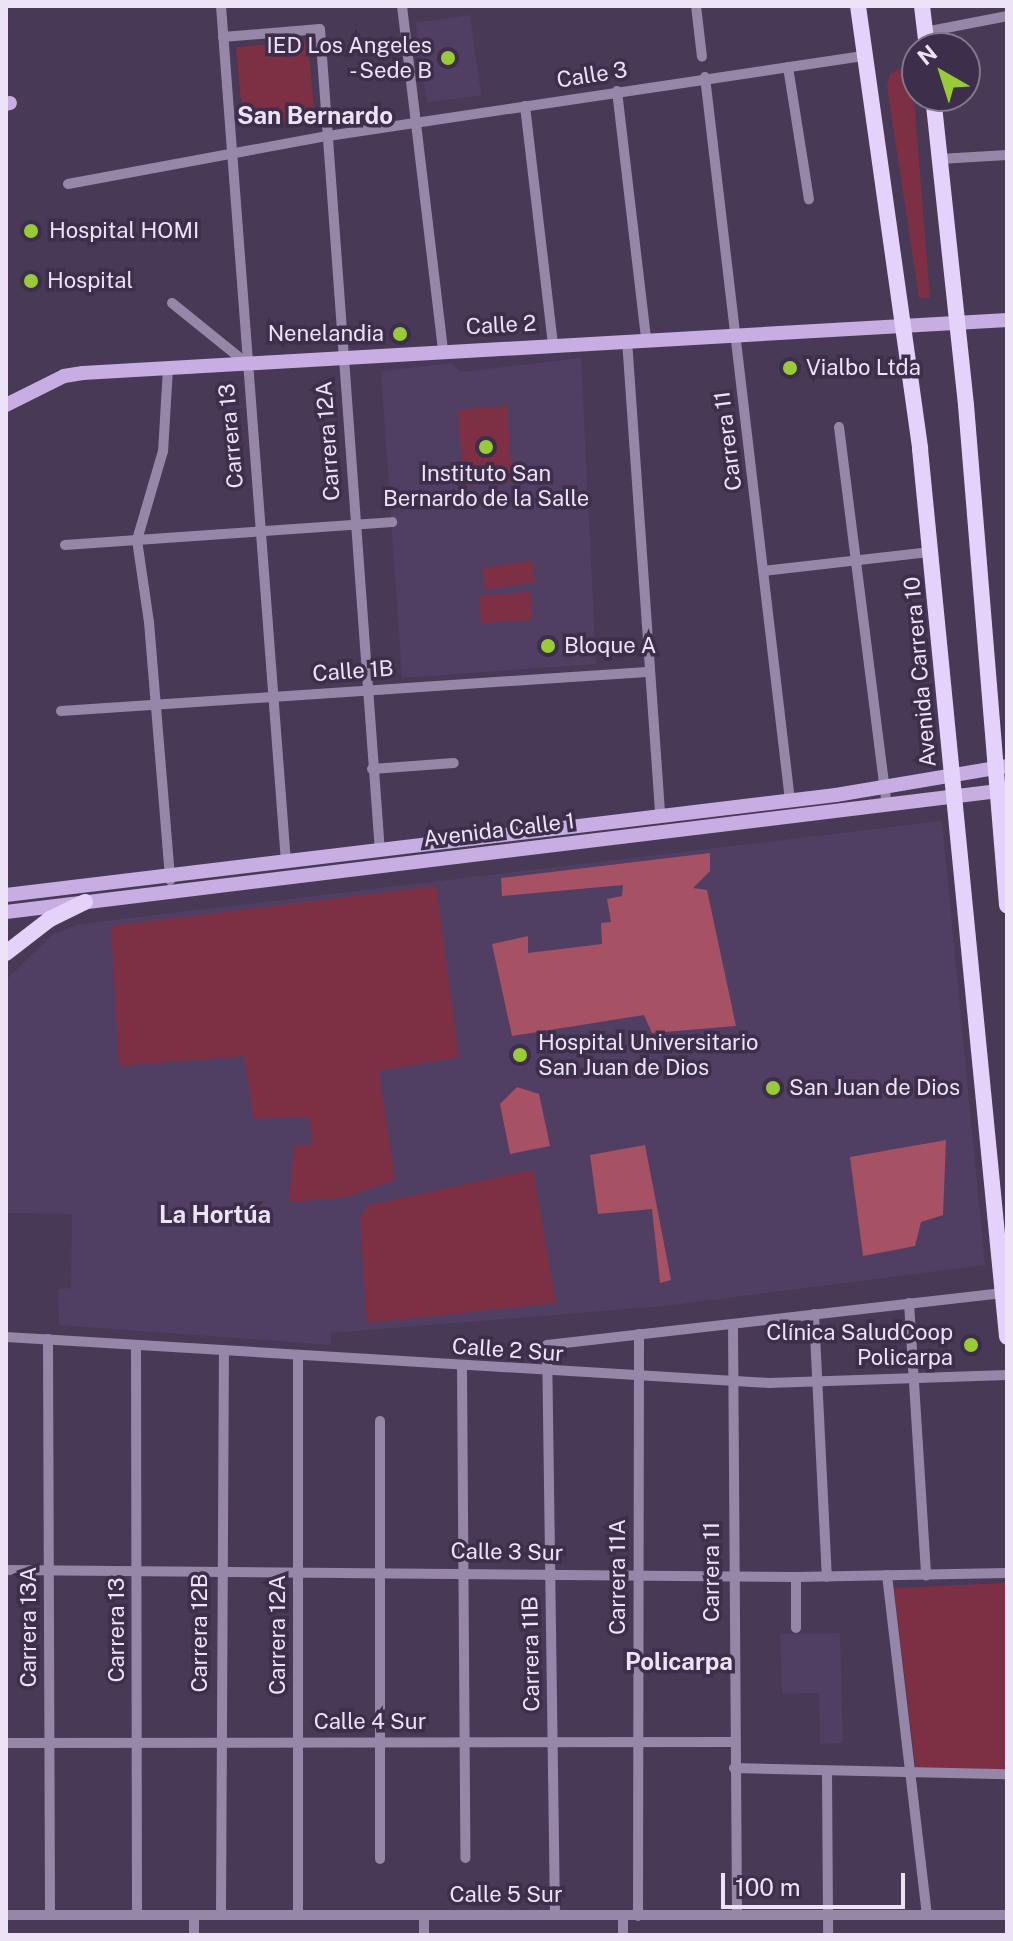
<!DOCTYPE html>
<html>
<head>
<meta charset="utf-8">
<style>
  body { margin:0 }
  #map { position:relative; width:1013px; height:1941px; overflow:hidden; background:#483956; font-family:"Public Sans",sans-serif }
  div>[style] { position:absolute }
  .built>* { inset:0; background:#513e63; transform-origin:0 0 }
  .green>* { inset:0; background:#7d3044; transform-origin:0 0 }
  .forest>* { inset:0; background:#a75165 }
  .street>* { height:10px; margin:-5px; padding:0 5px; transform-origin:5px; border-radius:5px; background:#9686a7 }
  .secondary>* { height:14px; margin:-7px; padding:0 7px; transform-origin:7px; border-radius:7px; background:#c7ade2 }
  .primary>* { height:16px; margin:-8px; padding:0 8px; transform-origin:8px; border-radius:8px; background:#e5d2fa }
  .dots>* { width:22px; height:22px; translate:-50% -50%; box-sizing:border-box; border:4px solid #3d2e4b; border-radius:50% }
  span { translate:-50% -50%; white-space:nowrap; text-align:center; line-height:1.15; -webkit-text-stroke:7px #3d2e4b; paint-order:stroke }
  .poi-label { font-size:22px; color:#ece3f6 }
  .right { translate:-100% -50%; text-align:right }
  .left { translate:0 -50%; text-align:left }
  .street-label { font-size:22px; color:#ece3f6 }
  .neighbourhood-label { font-size:24px; color:#ece3f6; font-weight:700 }
  .frame { position:absolute; inset:0; border:8px solid #ece3f6; pointer-events:none }
  .north { position:absolute; left:901px; top:32px; width:80px; height:80px; box-sizing:border-box; background:#3d2e4b; border:2px solid #83768f; border-radius:50%; rotate:321deg; font-size:22px; font-weight:700; line-height:32px; text-align:center; color:#ece3f6 }
  .north::after { content:''; display:block; margin:auto; width:28px; height:36px; background:#98cb37; clip-path:polygon(50% 0,100% 100%,50% 72%,0 100%) }
  .scale { position:absolute; left:721px; top:1873px; width:184px; height:36px; box-sizing:border-box; border:4px solid #ece3f6; border-top:0; padding-left:10px; font-size:24px; line-height:28px; white-space:nowrap; color:#ece3f6; -webkit-text-stroke:6px #3d2e4b; paint-order:stroke }
</style>
</head>
<body>
<div id="map">
  <div class="built">
    <i style="left:470px;top:15px;width:81px;height:55px;rotate:82deg"></i>
    <i style="clip-path:polygon(581px 358px,596px 664px,402px 678px,381px 371px,452px 363px,460px 372px)"></i>
    <i style="clip-path:polygon(942px 821px,985px 1265px,665px 1306px,331px 1333px,331px 1345px,59px 1325px,58px 1289px,71px 1288px,72px 1214px,6px 1213px,6px 980px,53px 934px,80px 924px)"></i>
    <i style="clip-path:polygon(840px 1633px,843px 1743px,820px 1744px,819px 1693px,782px 1694px,780px 1634px)"></i>
  </div>
  <div class="green">
    <i style="left:308px;top:41px;width:79px;height:72px;rotate:85deg"></i>
    <i style="clip-path:polygon(900px 69px,913px 87px,930px 298px,919px 298px,887px 86px,890px 74px)"></i>
    <i style="left:507px;top:406px;width:76px;height:49px;rotate:86deg"></i>
    <i style="left:532px;top:561px;width:22px;height:50px;rotate:82deg"></i>
    <i style="left:530px;top:592px;width:28px;height:51px;rotate:86deg"></i>
    <i style="clip-path:polygon(436px 886px,459px 1057px,379px 1071px,395px 1180px,344px 1198px,289px 1202px,294px 1146px,313px 1144px,309px 1117px,254px 1119px,244px 1056px,119px 1066px,111px 926px)"></i>
    <i style="clip-path:polygon(533px 1170px,556px 1303px,367px 1323px,360px 1217px,369px 1205px)"></i>
    <i style="clip-path:polygon(1007px 1583px,1007px 1769px,916px 1770px,894px 1588px)"></i>
  </div>
  <div class="forest">
    <i style="clip-path:polygon(710px 853px,710px 871px,693px 888px,707px 890px,736px 1026px,652px 1033px,644px 1015px,512px 1036px,492px 944px,528px 936px,528px 953px,602px 944px,601px 923px,611px 922px,607px 899px,622px 896px,623px 885px,502px 896px,501px 878px)"></i>
    <i style="clip-path:polygon(517px 1087px,539px 1094px,550px 1146px,510px 1154px,500px 1104px)"></i>
    <i style="clip-path:polygon(946px 1140px,943px 1215px,921px 1222px,915px 1246px,863px 1256px,850px 1157px)"></i>
    <i style="clip-path:polygon(645px 1145px,671px 1280px,660px 1283px,652px 1209px,598px 1214px,590px 1155px)"></i>
  </div>
  <div class="street">
    <i style="left:221px;top:6px;width:858px;rotate:85.66deg"></i>
    <i style="left:402px;top:6px;width:346px;rotate:83.2deg"></i>
    <i style="left:696px;top:6px;width:51px;rotate:83.3deg"></i>
    <i style="left:925px;top:32px;width:84px;rotate:-11deg"></i>
    <i style="left:223px;top:37px;width:97px;rotate:-4.7deg"></i>
    <i style="left:320px;top:29px;width:824px;rotate:85.83deg"></i>
    <i style="left:788px;top:67px;width:134px;rotate:81deg"></i>
    <i style="left:705px;top:77px;width:729px;rotate:83.3deg"></i>
    <i style="left:617px;top:91px;width:249px;rotate:83.3deg"></i>
    <i style="left:525px;top:106px;width:240px;rotate:83.3deg"></i>
    <i style="left:940px;top:159px;width:67px;rotate:-3.4deg"></i>
    <i style="left:68px;top:184px;width:264px;rotate:-10.5deg"></i>
    <i style="left:328px;top:136px;width:541px;rotate:-8.5deg"></i>
    <i style="left:172px;top:303px;width:94px;rotate:38.9deg"></i>
    <i style="left:627px;top:340px;width:478px;rotate:86deg"></i>
    <i style="left:168px;top:368px;width:83px;rotate:93.4deg"></i>
    <i style="left:163px;top:451px;width:93px;rotate:106.3deg"></i>
    <i style="left:137px;top:540px;width:83px;rotate:81.7deg"></i>
    <i style="left:149px;top:622px;width:259px;rotate:85.3deg"></i>
    <i style="left:839px;top:427px;width:381px;rotate:82.8deg"></i>
    <i style="left:65px;top:545px;width:328px;rotate:-4deg"></i>
    <i style="left:763px;top:571px;width:169px;rotate:-6.5deg"></i>
    <i style="left:61px;top:711px;width:587px;rotate:-3.81deg"></i>
    <i style="left:372px;top:769px;width:82px;rotate:-4.2deg"></i>
    <i style="left:909px;top:1303px;width:273px;rotate:86.4deg"></i>
    <i style="left:814px;top:1314px;width:263px;rotate:87.2deg"></i>
    <i style="left:733px;top:1324px;width:591px;rotate:89.61deg"></i>
    <i style="left:6px;top:1337px;width:764px;rotate:3.45deg"></i>
    <i style="left:769px;top:1383px;width:238px;rotate:-1.9deg"></i>
    <i style="left:48px;top:1339px;width:576px;rotate:89.8deg"></i>
    <i style="left:136px;top:1345px;width:570px;rotate:89.9deg"></i>
    <i style="left:298px;top:1355px;width:560px;rotate:90deg"></i>
    <i style="left:462px;top:1367px;width:491px;rotate:89.6deg"></i>
    <i style="left:6px;top:1570px;width:790px;rotate:0.51deg"></i>
    <i style="left:796px;top:1577px;width:211px;rotate:-1.1deg"></i>
    <i style="left:887px;top:1575px;width:342px;rotate:83.3deg"></i>
    <i style="left:796px;top:1628px;width:51px;rotate:-90deg"></i>
    <i style="left:6px;top:1743px;width:728px;rotate:-0.08deg"></i>
    <i style="left:734px;top:1768px;width:273px;rotate:1.3deg"></i>
    <i style="left:827px;top:1774px;width:161px;rotate:89.6deg"></i>
    <i style="left:380px;top:1859px;width:438px;rotate:-90deg"></i>
    <i style="left:6px;top:1915px;width:1001px"></i>
    <i style="left:194px;top:1915px;width:20px;rotate:90deg"></i>
    <i style="left:221px;top:1915px;width:565px;rotate:-89.7deg"></i>
    <i style="left:555px;top:1915px;width:570px;rotate:-90.8deg"></i>
    <i style="left:547px;top:1345px;width:459px;rotate:-6.5deg"></i>
    <i style="left:623px;top:1915px;width:20px;rotate:90deg"></i>
    <i style="left:638px;top:1916px;width:582px;rotate:-89.9deg"></i>
    <i style="left:424px;top:1935px;width:20px;rotate:-90deg"></i>
  </div>
  <div class="secondary">
    <i style="left:6px;top:104px;width:4px;rotate:-14deg"></i>
    <i style="left:6px;top:405px;width:65px;rotate:-26.6deg"></i>
    <i style="left:64px;top:376px;width:19px;rotate:-9deg"></i>
    <i style="left:83px;top:373px;width:926px;rotate:-3.28deg"></i>
    <i style="left:6px;top:895px;width:836px;rotate:-6.87deg"></i>
    <i style="left:836px;top:795px;width:173px;rotate:-9.6deg"></i>
    <i style="left:6px;top:912px;width:1008px;rotate:-6.95deg"></i>
  </div>
  <div class="primary">
    <i style="left:858px;top:6px;width:447px;rotate:82deg"></i>
    <i style="left:920px;top:449px;width:892px;rotate:84.4deg"></i>
    <i style="left:922px;top:6px;width:42px;rotate:83.2deg"></i>
    <i style="left:933px;top:96px;width:311px;rotate:83.9deg"></i>
    <i style="left:966px;top:405px;width:502px;rotate:85.31deg"></i>
    <i style="left:6px;top:953px;width:56px;rotate:-37.7deg"></i>
    <i style="left:50px;top:919px;width:39px;rotate:-26deg"></i>
  </div>
  <div class="dots">
    <i style="left:448px;top:58px;background:#98cb37"></i>
    <i style="left:31px;top:231px;background:#98cb37"></i>
    <i style="left:31px;top:281px;background:#98cb37"></i>
    <i style="left:400px;top:334px;background:#98cb37"></i>
    <i style="left:790px;top:368px;background:#98cb37"></i>
    <i style="left:486px;top:447px;background:#98cb37"></i>
    <i style="left:548px;top:646px;background:#98cb37"></i>
    <i style="left:520px;top:1055px;background:#98cb37"></i>
    <i style="left:773px;top:1088px;background:#98cb37"></i>
    <i style="left:971px;top:1345px;background:#98cb37"></i>
  </div>
  <div class="poi-label">
    <span class="right" style="left:432px;top:58px">IED Los Angeles<br>- Sede B</span>
    <span class="left" style="left:49px;top:231px">Hospital HOMI</span>
    <span class="left" style="left:47px;top:281px">Hospital</span>
    <span class="right" style="left:384px;top:334px">Nenelandia</span>
    <span class="left" style="left:806px;top:368px">Vialbo Ltda</span>
    <span style="left:486px;top:486px">Instituto San<br>Bernardo de la Salle</span>
    <span class="left" style="left:564px;top:646px">Bloque A</span>
    <span class="left" style="left:538px;top:1055px">Hospital Universitario<br>San Juan de Dios</span>
    <span class="left" style="left:789px;top:1088px">San Juan de Dios</span>
    <span class="right" style="left:953px;top:1345px">Clínica SaludCoop<br>Policarpa</span>
  </div>
  <div class="street-label">
    <span style="left:592px;top:75px;rotate:-9deg">Calle 3</span>
    <span style="left:501px;top:325px;rotate:-3deg">Calle 2</span>
    <span style="left:231px;top:436px;rotate:-95deg">Carrera 13</span>
    <span style="left:328px;top:441px;rotate:-94deg">Carrera 12A</span>
    <span style="left:728px;top:441px;rotate:-97deg">Carrera 11</span>
    <span style="left:353px;top:671px;rotate:-4deg">Calle 1B</span>
    <span style="left:920px;top:672px;rotate:-95deg">Avenida Carrera 10</span>
    <span style="left:499px;top:830px;rotate:-7deg">Avenida Calle 1</span>
    <span style="left:508px;top:1350px;rotate:4deg">Calle 2 Sur</span>
    <span style="left:507px;top:1552px;rotate:1deg">Calle 3 Sur</span>
    <span style="left:712px;top:1572px;rotate:-90deg">Carrera 11</span>
    <span style="left:618px;top:1577px;rotate:-90deg">Carrera 11A</span>
    <span style="left:29px;top:1627px;rotate:-90deg">Carrera 13A</span>
    <span style="left:117px;top:1630px;rotate:-90deg">Carrera 13</span>
    <span style="left:200px;top:1633px;rotate:-90deg">Carrera 12B</span>
    <span style="left:278px;top:1635px;rotate:-90deg">Carrera 12A</span>
    <span style="left:531px;top:1654px;rotate:-91deg">Carrera 11B</span>
    <span style="left:370px;top:1722px">Calle 4 Sur</span>
    <span style="left:506px;top:1895px">Calle 5 Sur</span>
  </div>
  <div class="neighbourhood-label">
    <span style="left:315px;top:116px">San Bernardo</span>
    <span style="left:215px;top:1215px">La Hortúa</span>
    <span style="left:679px;top:1662px">Policarpa</span>
  </div>
  <div class="frame"></div>
  <div class="north">N</div>
  <div class="scale">100 m</div>
</div>
</body>
</html>
